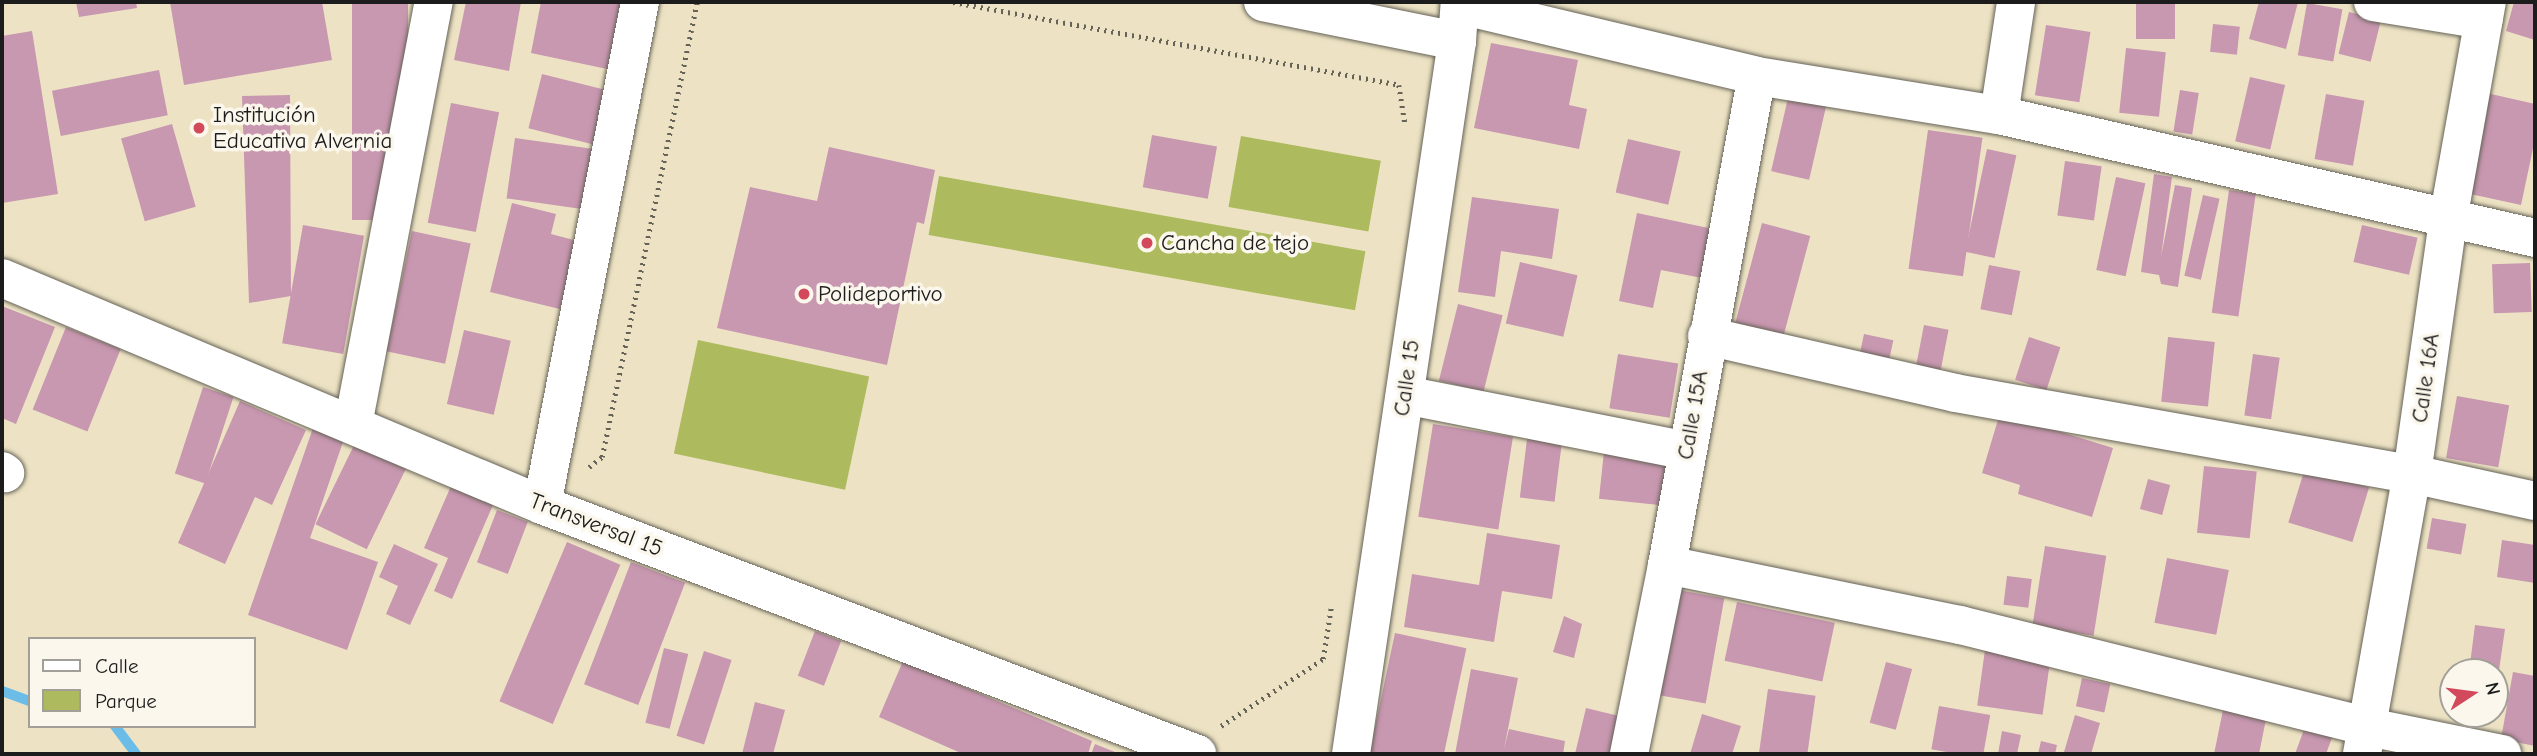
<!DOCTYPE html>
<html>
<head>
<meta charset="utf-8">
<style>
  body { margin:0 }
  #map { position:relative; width:2537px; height:756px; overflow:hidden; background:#ede3c4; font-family:"Comic Neue",sans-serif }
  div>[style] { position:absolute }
  .green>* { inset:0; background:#adbb5e; transform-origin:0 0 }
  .stream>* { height:10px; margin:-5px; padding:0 5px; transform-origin:5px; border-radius:5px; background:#6bbde7 }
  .building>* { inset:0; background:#c897b0; transform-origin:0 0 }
  .path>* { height:4.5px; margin-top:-2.25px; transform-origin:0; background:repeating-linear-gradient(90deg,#656257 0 2px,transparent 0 7px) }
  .roads { filter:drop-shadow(0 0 2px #656257) drop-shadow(0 0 2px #656257) }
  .minor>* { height:38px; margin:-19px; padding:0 19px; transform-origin:19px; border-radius:19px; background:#fff }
  .dots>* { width:19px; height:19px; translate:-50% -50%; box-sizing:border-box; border:4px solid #fbf7ec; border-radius:50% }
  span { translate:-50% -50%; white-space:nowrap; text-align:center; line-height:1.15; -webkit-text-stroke:7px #fbf7ec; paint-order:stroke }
  .poi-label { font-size:23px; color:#1c1c1c }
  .left { translate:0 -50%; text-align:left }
  .street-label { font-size:23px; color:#1c1c1c }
  .frame { position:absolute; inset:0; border:4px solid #1c1c1c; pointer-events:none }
  .legend { position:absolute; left:28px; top:637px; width:228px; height:91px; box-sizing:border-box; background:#fbf7ec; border:2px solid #a29f99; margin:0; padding:9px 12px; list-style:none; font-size:21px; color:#1c1c1c }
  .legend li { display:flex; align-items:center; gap:14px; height:35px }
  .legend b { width:35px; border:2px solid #a29f99 }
  .north { position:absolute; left:2439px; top:658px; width:70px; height:70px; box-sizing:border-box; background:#fbf7ec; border:2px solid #a29f99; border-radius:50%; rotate:77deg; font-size:19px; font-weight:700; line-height:28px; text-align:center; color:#1c1c1c }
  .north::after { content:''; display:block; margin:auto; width:24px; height:32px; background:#d1495b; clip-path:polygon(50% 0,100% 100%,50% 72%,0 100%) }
</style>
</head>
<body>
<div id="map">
  <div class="green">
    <i style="left:1241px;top:136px;width:142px;height:72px;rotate:10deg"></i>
    <i style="left:939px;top:176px;width:433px;height:60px;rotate:10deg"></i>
    <i style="left:698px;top:340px;width:175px;height:116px;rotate:12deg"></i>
  </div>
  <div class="stream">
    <i style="left:2px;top:691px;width:30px;rotate:20deg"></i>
    <i style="left:115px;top:726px;width:35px;rotate:53deg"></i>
  </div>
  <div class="building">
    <i style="clip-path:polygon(76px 2px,136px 2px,137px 8px,79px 17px)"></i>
    <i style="clip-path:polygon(170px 2px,322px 2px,332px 60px,184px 85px)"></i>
    <i style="left:352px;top:2px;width:56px;height:218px"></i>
    <i style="clip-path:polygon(466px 2px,521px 2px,509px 71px,454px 60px)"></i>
    <i style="clip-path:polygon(541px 2px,625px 2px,612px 70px,531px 53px)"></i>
    <i style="left:2136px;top:2px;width:39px;height:37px"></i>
    <i style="clip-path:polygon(2259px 2px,2298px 2px,2286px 49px,2249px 39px)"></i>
    <i style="clip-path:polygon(2514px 2px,2535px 2px,2535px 40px,2506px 31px)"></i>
    <i style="left:2307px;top:3px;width:36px;height:53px;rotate:10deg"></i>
    <i style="left:2349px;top:12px;width:33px;height:43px;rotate:14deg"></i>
    <i style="left:2213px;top:24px;width:27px;height:28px;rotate:6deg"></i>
    <i style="left:2046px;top:25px;width:45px;height:71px;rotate:9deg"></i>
    <i style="clip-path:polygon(32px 31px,58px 194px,2px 203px,2px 36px)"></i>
    <i style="clip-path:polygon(1491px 43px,1578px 60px,1569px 105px,1587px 109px,1579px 149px,1474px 128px)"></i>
    <i style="left:2126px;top:48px;width:40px;height:65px;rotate:6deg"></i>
    <i style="left:159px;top:70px;width:46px;height:109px;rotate:79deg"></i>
    <i style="left:542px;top:74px;width:70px;height:56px;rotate:14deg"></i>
    <i style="left:2250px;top:77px;width:36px;height:66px;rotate:13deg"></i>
    <i style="left:2180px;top:90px;width:19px;height:42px;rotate:9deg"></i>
    <i style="clip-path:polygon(2482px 92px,2535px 104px,2535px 139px,2521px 205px,2461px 192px)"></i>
    <i style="left:2326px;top:94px;width:39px;height:66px;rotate:10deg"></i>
    <i style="clip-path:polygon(290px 95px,291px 296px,249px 303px,242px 96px)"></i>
    <i style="left:1788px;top:98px;width:39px;height:75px;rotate:13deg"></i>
    <i style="left:451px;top:103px;width:49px;height:122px;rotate:11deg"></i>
    <i style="left:172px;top:124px;width:86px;height:53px;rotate:74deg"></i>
    <i style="left:1928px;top:130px;width:55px;height:140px;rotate:8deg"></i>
    <i style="left:1152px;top:135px;width:66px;height:53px;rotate:10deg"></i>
    <i style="left:515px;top:138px;width:83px;height:61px;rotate:8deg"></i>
    <i style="left:1628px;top:139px;width:54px;height:55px;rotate:13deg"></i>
    <i style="clip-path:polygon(829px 147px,935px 170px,924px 224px,917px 222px,887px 365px,717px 328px,750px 187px,817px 201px)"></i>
    <i style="left:1987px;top:149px;width:30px;height:105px;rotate:12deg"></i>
    <i style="left:2065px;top:161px;width:37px;height:55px;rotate:8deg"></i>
    <i style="clip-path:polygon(2154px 174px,2172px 177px,2161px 257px,2175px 185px,2192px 188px,2178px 287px,2161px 284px,2159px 275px,2141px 272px)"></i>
    <i style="left:2116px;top:177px;width:30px;height:95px;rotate:12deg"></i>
    <i style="left:2229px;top:190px;width:27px;height:124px;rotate:8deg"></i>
    <i style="left:2203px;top:195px;width:17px;height:83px;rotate:13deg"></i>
    <i style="clip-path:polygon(1472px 197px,1559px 209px,1552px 259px,1501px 251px,1495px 297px,1458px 292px)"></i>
    <i style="clip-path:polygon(512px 203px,556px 214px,551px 234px,585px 243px,568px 311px,490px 292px)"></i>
    <i style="clip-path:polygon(1637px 213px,1713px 229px,1702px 278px,1661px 270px,1653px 308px,1619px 301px)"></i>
    <i style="left:1762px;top:223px;width:50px;height:106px;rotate:15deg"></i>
    <i style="left:303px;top:225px;width:62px;height:120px;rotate:10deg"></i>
    <i style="left:2362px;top:225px;width:57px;height:38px;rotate:13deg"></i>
    <i style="left:412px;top:231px;width:60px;height:123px;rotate:12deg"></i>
    <i style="left:1520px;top:262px;width:59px;height:63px;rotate:13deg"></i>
    <i style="left:2530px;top:263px;width:49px;height:38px;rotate:88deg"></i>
    <i style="left:1989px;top:265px;width:32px;height:45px;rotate:11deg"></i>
    <i style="left:1458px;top:304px;width:46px;height:79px;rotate:14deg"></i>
    <i style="clip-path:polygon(2px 306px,55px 327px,16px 424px,2px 418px)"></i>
    <i style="left:1924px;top:325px;width:25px;height:41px;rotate:11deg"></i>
    <i style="left:66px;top:327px;width:59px;height:89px;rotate:22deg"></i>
    <i style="left:464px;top:330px;width:48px;height:76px;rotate:13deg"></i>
    <i style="left:1864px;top:334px;width:30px;height:25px;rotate:12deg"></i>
    <i style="left:2029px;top:337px;width:33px;height:45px;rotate:18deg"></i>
    <i style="left:2168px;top:337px;width:47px;height:65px;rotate:6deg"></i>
    <i style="left:1618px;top:354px;width:61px;height:55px;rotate:9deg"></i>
    <i style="left:2253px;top:354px;width:27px;height:62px;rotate:8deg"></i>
    <i style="left:203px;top:387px;width:32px;height:91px;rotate:18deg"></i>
    <i style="left:2457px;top:396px;width:53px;height:63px;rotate:10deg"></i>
    <i style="clip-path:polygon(240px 401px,306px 430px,272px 505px,255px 497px,225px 564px,178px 543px)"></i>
    <i style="clip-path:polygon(2000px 413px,2113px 448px,2092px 517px,2018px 494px,2020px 485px,1982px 473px)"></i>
    <i style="left:1433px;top:424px;width:81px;height:94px;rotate:9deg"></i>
    <i style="clip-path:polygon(313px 428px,344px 439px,310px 538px,378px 562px,347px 650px,248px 615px)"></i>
    <i style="left:358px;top:437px;width:57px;height:97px;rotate:26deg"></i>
    <i style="left:1527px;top:439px;width:35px;height:59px;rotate:7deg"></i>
    <i style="left:1604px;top:451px;width:63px;height:48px;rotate:6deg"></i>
    <i style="left:2204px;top:466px;width:53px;height:67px;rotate:6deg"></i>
    <i style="left:2305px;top:468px;width:67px;height:57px;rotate:17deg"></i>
    <i style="left:2148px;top:479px;width:23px;height:31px;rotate:15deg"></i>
    <i style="clip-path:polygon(451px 486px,493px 505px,452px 599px,434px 591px,448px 558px,424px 548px)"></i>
    <i style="left:497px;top:510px;width:33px;height:56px;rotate:21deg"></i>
    <i style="left:2432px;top:518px;width:35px;height:31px;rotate:10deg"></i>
    <i style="clip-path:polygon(1487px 533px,1560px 545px,1552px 599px,1502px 591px,1494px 642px,1404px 627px,1412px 574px,1479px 585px)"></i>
    <i style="clip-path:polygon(2502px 540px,2535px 545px,2535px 583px,2497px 577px)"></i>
    <i style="left:567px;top:542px;width:58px;height:173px;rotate:23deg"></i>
    <i style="clip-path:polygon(394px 544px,438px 564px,410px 625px,386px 614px,398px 586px,379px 577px)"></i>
    <i style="left:2045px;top:546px;width:62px;height:81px;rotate:9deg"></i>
    <i style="left:2167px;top:558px;width:63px;height:66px;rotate:11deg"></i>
    <i style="left:631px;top:562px;width:58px;height:131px;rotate:21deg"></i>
    <i style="left:2007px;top:576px;width:25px;height:29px;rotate:7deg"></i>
    <i style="left:1678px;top:590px;width:47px;height:107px;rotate:10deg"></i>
    <i style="left:1737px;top:602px;width:100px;height:60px;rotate:12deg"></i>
    <i style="clip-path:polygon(1564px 616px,1582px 624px,1574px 658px,1553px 652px)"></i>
    <i style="clip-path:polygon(2475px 625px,2505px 629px,2498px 677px,2495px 672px,2469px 672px)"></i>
    <i style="left:815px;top:631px;width:28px;height:48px;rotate:21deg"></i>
    <i style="left:1395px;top:633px;width:73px;height:123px;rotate:12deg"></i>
    <i style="left:664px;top:648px;width:25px;height:77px;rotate:14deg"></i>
    <i style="left:1985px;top:650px;width:66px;height:56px;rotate:8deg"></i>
    <i style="left:704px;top:651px;width:29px;height:89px;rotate:18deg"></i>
    <i style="clip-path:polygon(903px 661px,1092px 741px,1088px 754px,963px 754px,879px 717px)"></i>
    <i style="left:1886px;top:662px;width:27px;height:63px;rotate:15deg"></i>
    <i style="clip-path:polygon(1471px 669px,1518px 678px,1504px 749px,1509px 729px,1565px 741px,1563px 754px,1455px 754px)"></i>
    <i style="clip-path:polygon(2513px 672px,2535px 676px,2535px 746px,2501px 739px)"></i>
    <i style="left:2082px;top:678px;width:29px;height:29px;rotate:12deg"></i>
    <i style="left:1768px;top:689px;width:48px;height:66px;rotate:8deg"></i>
    <i style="clip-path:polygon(755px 702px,785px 710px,773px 754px,742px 754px)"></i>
    <i style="left:1939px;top:706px;width:52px;height:44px;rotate:10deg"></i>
    <i style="clip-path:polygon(1586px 708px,1619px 716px,1610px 754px,1575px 754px)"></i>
    <i style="clip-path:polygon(2223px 710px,2266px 719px,2259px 754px,2214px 754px)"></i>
    <i style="clip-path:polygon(1702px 714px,1741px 726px,1732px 754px,1690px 754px)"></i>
    <i style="clip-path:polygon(2075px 715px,2100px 723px,2091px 754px,2064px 752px)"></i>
    <i style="clip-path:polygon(2306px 724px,2333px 735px,2326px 754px,2295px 754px)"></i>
    <i style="clip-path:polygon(2002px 731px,2021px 735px,2017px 754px,1998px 754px)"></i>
    <i style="clip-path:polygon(2041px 741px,2057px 745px,2055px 754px,2038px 754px)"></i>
    <i style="clip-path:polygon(1095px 744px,1120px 754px,1091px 754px)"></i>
  </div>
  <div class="path">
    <i style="left:953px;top:2px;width:454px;rotate:10.5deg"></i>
    <i style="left:1399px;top:85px;width:38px;rotate:81deg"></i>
    <i style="left:589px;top:467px;width:16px;rotate:-38deg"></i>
    <i style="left:602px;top:457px;width:465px;rotate:-78.2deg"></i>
    <i style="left:1221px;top:726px;width:122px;rotate:-33.3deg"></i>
    <i style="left:1323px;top:659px;width:52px;rotate:-81.1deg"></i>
  </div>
  <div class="roads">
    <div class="minor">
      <i style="left:1263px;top:2px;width:198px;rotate:11.4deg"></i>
      <i style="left:2373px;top:2px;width:112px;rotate:9.2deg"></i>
      <i style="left:1460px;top:5px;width:305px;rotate:13.4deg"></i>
      <i style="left:1757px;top:76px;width:245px;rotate:9.2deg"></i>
      <i style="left:1999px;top:115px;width:550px;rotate:12.92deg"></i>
      <i style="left:1999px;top:115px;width:114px;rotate:-81.4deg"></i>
      <i style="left:2px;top:278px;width:586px;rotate:22.8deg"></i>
      <i style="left:542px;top:505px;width:701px;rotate:20.81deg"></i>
      <i style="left:1707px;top:336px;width:254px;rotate:12.9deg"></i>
      <i style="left:1955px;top:393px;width:464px;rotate:10.1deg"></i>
      <i style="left:2412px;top:474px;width:126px;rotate:12.4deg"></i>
      <i style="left:1405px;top:395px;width:288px;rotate:11.2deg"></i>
      <i style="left:353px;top:425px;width:431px;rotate:-79.2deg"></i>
      <i style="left:2px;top:471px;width:4px;rotate:34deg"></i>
      <i style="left:542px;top:505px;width:512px;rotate:-78.98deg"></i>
      <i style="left:1667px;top:565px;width:299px;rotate:11.6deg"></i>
      <i style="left:1960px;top:625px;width:421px;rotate:14deg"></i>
      <i style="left:2368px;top:727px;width:137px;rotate:11.4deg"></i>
      <i style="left:1351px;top:754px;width:721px;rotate:-81.54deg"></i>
      <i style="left:1457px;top:41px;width:39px;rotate:-86deg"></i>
      <i style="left:1629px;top:754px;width:193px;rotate:-78.6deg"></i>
      <i style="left:1667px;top:565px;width:497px;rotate:-79.6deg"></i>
      <i style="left:2362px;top:754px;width:284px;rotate:-79.9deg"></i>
      <i style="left:2412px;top:474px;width:257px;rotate:-81.9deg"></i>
      <i style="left:2448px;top:220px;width:221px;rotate:-79.9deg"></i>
    </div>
  </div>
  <div class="dots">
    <i style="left:199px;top:128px;background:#d1495b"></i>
    <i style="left:1147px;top:243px;background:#d1495b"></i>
    <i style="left:804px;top:294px;background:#d1495b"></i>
  </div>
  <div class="poi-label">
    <span class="left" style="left:213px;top:128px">Institución<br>Educativa Alvernia</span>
    <span class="left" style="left:1161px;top:243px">Cancha de tejo</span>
    <span class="left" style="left:818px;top:294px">Polideportivo</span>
  </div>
  <div class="street-label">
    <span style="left:1407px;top:378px;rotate:-82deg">Calle 15</span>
    <span style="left:2426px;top:378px;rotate:-82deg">Calle 16A</span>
    <span style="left:1693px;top:415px;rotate:-80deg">Calle 15A</span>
    <span style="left:596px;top:525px;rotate:21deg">Transversal 15</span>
  </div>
  <div class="frame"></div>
  <ul class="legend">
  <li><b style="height:9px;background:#fff"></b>Calle</li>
  <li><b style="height:19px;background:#adbb5e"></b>Parque</li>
  </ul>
  <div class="north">N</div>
</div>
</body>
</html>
